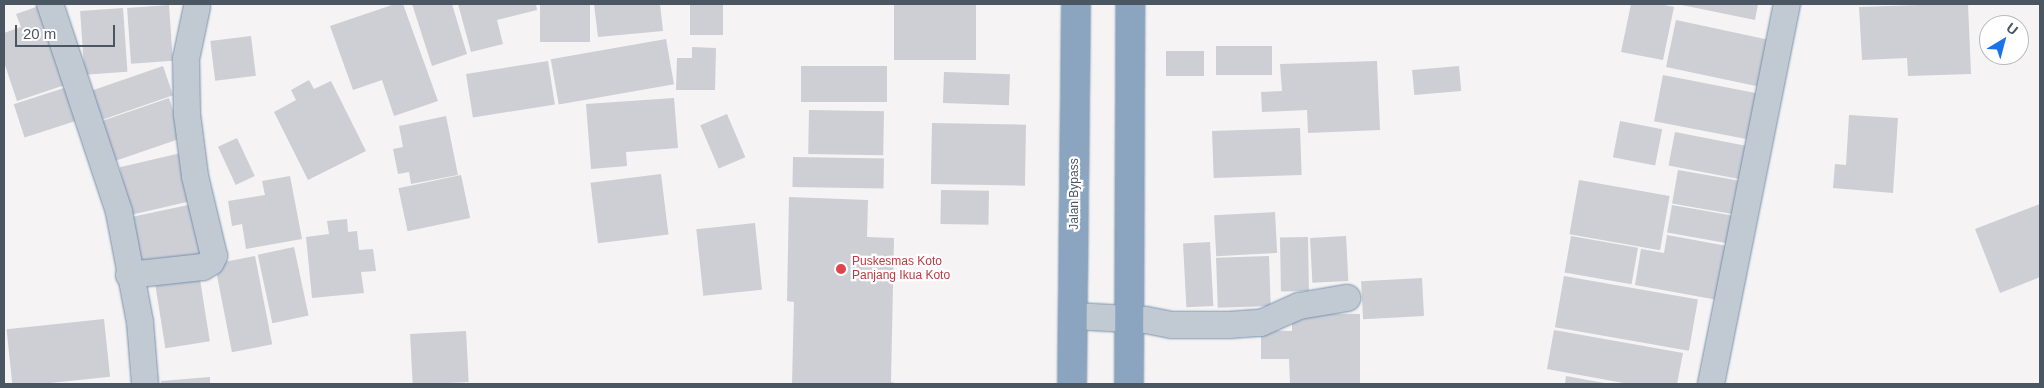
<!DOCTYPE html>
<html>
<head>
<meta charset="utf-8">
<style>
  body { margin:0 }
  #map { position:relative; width:2044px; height:388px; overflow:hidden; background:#f5f3f3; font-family:Helvetica,sans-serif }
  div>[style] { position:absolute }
  .building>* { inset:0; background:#cdcfd5; transform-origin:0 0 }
  .roads { filter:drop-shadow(0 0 1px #7690ad) drop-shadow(0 0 1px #7690ad) }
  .street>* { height:26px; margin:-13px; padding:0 13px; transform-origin:13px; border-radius:13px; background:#c1cad2 }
  .highway>* { height:28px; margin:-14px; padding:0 14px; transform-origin:14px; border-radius:14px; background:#8ba5c1 }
  .dots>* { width:14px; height:14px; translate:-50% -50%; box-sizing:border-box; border:2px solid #fff; border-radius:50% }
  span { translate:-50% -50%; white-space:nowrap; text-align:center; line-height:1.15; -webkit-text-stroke:4.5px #fff; paint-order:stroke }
  .street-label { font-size:12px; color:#4a5661 }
  .health-label { font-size:12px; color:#be3a42 }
  .left { translate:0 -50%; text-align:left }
  .frame { position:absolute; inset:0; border:5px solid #4a5661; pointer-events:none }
  .north { position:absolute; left:1979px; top:15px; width:50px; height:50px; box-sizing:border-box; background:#fff; border:1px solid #b7bbc0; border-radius:50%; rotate:37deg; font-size:14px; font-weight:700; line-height:20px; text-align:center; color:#4a5661 }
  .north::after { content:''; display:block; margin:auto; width:18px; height:22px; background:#1a73e8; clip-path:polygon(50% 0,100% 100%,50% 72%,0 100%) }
  .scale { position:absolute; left:15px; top:25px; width:100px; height:22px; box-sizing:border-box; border:2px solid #4a5661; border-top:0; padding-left:6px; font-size:15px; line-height:18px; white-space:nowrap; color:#4a5661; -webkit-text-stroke:4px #fff; paint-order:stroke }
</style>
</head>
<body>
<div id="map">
  <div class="building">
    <i style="clip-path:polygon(395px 4px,403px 4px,438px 101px,394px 116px,382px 80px,353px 90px,330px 26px)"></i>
    <i style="clip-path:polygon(412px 4px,452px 4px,467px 54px,432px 66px)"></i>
    <i style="clip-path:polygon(458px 4px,536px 4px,537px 10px,497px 20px,503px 44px,471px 52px)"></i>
    <i style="left:540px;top:4px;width:50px;height:38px"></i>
    <i style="clip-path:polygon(594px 4px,660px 4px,663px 31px,598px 37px)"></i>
    <i style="left:690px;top:4px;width:33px;height:31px"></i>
    <i style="left:894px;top:4px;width:82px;height:56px"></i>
    <i style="clip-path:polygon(1631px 4px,1659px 4px,1674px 7px,1663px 60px,1621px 52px)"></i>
    <i style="clip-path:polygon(1677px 4px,1758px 4px,1755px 20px)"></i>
    <i style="clip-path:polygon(1951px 4px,1968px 4px,1971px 74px,1908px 76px,1907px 58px,1862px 60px,1859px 7px)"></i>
    <i style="left:169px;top:5px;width:56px;height:42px;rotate:86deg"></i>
    <i style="clip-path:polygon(39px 6px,65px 85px,17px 101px,4px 62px,4px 33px,21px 27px,16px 14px)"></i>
    <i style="left:123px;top:8px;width:64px;height:43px;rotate:86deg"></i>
    <i style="left:1676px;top:20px;width:98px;height:48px;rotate:12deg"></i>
    <i style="left:251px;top:36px;width:40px;height:41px;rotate:83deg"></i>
    <i style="left:666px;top:39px;width:46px;height:117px;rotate:80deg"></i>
    <i style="left:1272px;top:46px;width:29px;height:56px;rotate:90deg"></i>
    <i style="clip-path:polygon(692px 47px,716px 48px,715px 90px,676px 90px,677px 58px,692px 58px)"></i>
    <i style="left:1204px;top:51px;width:25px;height:38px;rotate:90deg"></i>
    <i style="left:548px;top:61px;width:44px;height:83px;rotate:81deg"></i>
    <i style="clip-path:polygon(1377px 61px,1380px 130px,1308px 133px,1307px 110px,1262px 112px,1261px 92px,1282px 91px,1280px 64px)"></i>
    <i style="left:163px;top:66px;width:31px;height:78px;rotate:71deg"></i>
    <i style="left:801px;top:66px;width:86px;height:36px"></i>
    <i style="left:1459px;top:66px;width:25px;height:47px;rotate:85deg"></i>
    <i style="left:944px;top:72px;width:66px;height:31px;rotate:2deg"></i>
    <i style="left:1663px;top:75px;width:102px;height:47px;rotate:11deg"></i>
    <i style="clip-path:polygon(309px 80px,314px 89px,331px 81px,366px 151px,308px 180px,274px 112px,296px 100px,291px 90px)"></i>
    <i style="left:67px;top:87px;width:35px;height:56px;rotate:72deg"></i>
    <i style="left:169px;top:98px;width:42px;height:74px;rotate:71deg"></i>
    <i style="clip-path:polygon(674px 98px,678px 148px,626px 152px,627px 166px,591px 169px,586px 104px)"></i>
    <i style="left:809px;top:110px;width:75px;height:44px;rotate:1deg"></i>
    <i style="left:727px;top:114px;width:47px;height:29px;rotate:67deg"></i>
    <i style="clip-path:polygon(1849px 115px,1898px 118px,1893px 193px,1833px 188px,1835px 164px,1846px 165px)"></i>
    <i style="clip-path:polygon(446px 116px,458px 175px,411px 184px,409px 172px,398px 174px,393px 149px,403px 147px,399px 126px)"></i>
    <i style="left:1620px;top:121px;width:43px;height:37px;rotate:11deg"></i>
    <i style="left:932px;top:123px;width:94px;height:61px;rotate:1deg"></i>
    <i style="left:1300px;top:128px;width:47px;height:88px;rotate:88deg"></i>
    <i style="left:1675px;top:132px;width:85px;height:34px;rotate:11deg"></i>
    <i style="left:237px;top:138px;width:42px;height:21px;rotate:65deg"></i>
    <i style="left:181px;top:153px;width:49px;height:63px;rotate:77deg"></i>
    <i style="left:793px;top:157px;width:91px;height:30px;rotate:1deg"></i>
    <i style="left:1678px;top:170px;width:61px;height:34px;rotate:10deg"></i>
    <i style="left:661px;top:174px;width:61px;height:71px;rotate:83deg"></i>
    <i style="left:461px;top:175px;width:44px;height:64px;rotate:78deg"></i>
    <i style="clip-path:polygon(290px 176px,302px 239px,246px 249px,242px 224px,232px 226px,228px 201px,265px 195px,262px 181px)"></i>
    <i style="left:1579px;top:180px;width:92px;height:55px;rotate:10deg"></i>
    <i style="left:941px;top:190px;width:48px;height:34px;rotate:1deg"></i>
    <i style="clip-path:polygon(789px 197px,868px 200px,867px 237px,894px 238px,891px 382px,900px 384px,792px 384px,794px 302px,787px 301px)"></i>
    <i style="left:193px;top:204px;width:51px;height:63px;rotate:78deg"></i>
    <i style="clip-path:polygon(2040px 204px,2040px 277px,2000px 293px,1975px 229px)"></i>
    <i style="left:1672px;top:205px;width:61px;height:28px;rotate:10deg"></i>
    <i style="left:1275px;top:212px;width:41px;height:61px;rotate:87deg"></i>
    <i style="clip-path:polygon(347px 219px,348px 232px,357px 231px,359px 250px,373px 249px,376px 271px,361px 272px,364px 293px,312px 298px,306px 237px,329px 234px,327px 221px)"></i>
    <i style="left:755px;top:223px;width:67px;height:59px;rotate:84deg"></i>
    <i style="clip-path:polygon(1667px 235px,1727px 246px,1718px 300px,1635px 285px,1641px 249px,1664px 253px)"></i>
    <i style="left:1346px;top:236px;width:45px;height:36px;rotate:87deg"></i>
    <i style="left:1571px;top:236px;width:68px;height:37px;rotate:10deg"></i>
    <i style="left:1308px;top:237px;width:54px;height:28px;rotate:89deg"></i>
    <i style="left:1210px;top:242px;width:64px;height:27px;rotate:87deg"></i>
    <i style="left:294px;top:247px;width:70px;height:37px;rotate:78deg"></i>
    <i style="left:255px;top:256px;width:90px;height:41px;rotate:79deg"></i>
    <i style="left:1269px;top:256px;width:50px;height:53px;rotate:88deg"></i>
    <i style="left:199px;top:273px;width:69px;height:45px;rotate:81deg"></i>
    <i style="left:1564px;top:276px;width:136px;height:52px;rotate:10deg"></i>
    <i style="left:1422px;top:278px;width:38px;height:61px;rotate:87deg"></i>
    <i style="clip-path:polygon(1292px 313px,1360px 314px,1360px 384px,1290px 384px,1289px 359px,1261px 359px,1261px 330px,1292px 331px)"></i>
    <i style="left:104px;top:319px;width:58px;height:98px;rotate:84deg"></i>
    <i style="clip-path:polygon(1554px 330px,1683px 353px,1677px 384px,1629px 384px,1547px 369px)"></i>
    <i style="left:466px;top:331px;width:51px;height:56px;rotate:87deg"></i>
    <i style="clip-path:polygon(1566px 376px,1604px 383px,1604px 384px,1565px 384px)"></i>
    <i style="clip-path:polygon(210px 377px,210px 384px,161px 384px,161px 381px)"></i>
  </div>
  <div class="roads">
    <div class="street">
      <i style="left:50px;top:4px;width:219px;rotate:71.6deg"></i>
      <i style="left:119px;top:212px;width:112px;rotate:79.2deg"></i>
      <i style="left:140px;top:322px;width:62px;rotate:85.4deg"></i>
      <i style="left:129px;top:275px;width:74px;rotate:-6.2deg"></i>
      <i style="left:203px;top:267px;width:9px;rotate:-32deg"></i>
      <i style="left:211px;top:262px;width:7px;rotate:-63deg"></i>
      <i style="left:214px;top:256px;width:82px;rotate:-103.4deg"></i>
      <i style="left:195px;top:176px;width:63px;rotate:-97.4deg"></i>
      <i style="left:187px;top:114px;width:55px;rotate:-91deg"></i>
      <i style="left:186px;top:59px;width:53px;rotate:-78.1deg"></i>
      <i style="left:1074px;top:316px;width:72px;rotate:3.2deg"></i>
      <i style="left:1146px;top:320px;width:26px;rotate:11deg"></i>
      <i style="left:1172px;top:325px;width:57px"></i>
      <i style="left:1229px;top:325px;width:32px;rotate:-4deg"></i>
      <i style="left:1261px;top:323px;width:42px;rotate:-24.1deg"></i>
      <i style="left:1299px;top:306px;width:49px;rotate:-9.5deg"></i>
      <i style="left:1711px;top:384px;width:388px;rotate:-78.7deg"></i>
    </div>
    <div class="highway">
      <i style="left:1072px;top:384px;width:380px;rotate:-89.4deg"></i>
      <i style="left:1129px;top:384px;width:380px;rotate:-89.8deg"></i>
    </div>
  </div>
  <div class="dots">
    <i style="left:841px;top:269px;background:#e0444e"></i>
  </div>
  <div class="street-label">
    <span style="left:1075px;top:194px;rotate:-90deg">Jalan Bypass</span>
  </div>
  <div class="health-label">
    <span class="left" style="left:852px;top:269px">Puskesmas Koto<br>Panjang Ikua Koto</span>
  </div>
  <div class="frame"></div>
  <div class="north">U</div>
  <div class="scale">20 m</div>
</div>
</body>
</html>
